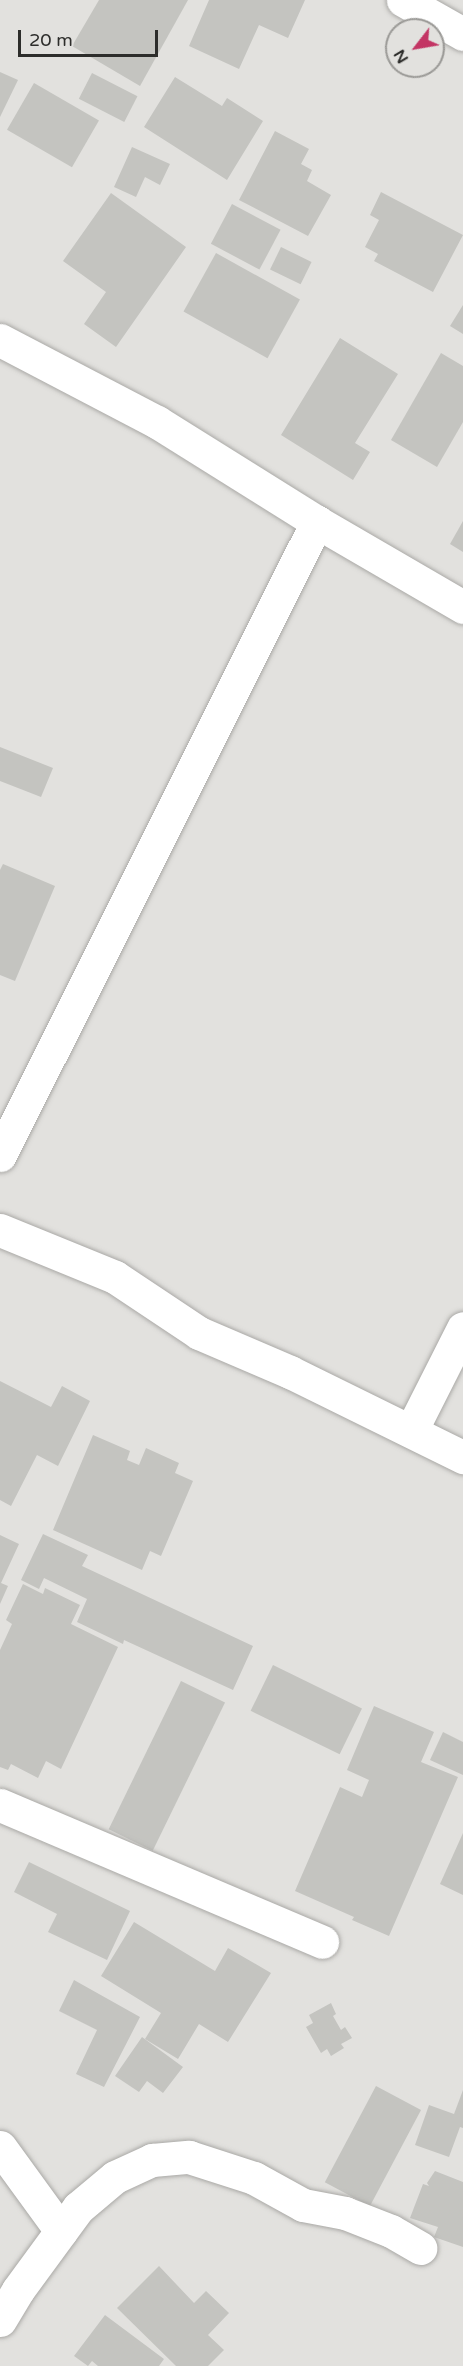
<!DOCTYPE html>
<html>
<head>
<meta charset="utf-8">
<style>
  body { margin:0 }
  #map { position:relative; width:463px; height:2366px; overflow:hidden; background:#e2e1de; font-family:"Varela Round",sans-serif }
  div>[style] { position:absolute }
  .building>* { inset:0; background:#c4c4c0; transform-origin:0 0 }
  .roads { filter:drop-shadow(0 0 2px #aaa9a6) drop-shadow(0 0 2px #aaa9a6) }
  .minor>* { height:33px; margin:-16.5px; padding:0 16.5px; transform-origin:16.5px; border-radius:16.5px; background:#fff }
  span { translate:-50% -50%; white-space:nowrap; text-align:center; line-height:1.15; -webkit-text-stroke:5px #e2e1de; paint-order:stroke }
  .north { position:absolute; left:385px; top:18px; width:60px; height:60px; box-sizing:border-box; background:#e2e1de; border:2px solid #9a9996; border-radius:50%; rotate:239deg; font-size:16px; font-weight:700; line-height:24px; text-align:center; color:#2d2d2b }
  .north::after { content:''; display:block; margin:auto; width:21px; height:27px; background:#c33564; clip-path:polygon(50% 0,100% 100%,50% 72%,0 100%) }
  .scale { position:absolute; left:18px; top:30px; width:140px; height:27px; box-sizing:border-box; border:3px solid #2d2d2b; border-top:0; padding-left:8px; font-size:18px; line-height:21px; white-space:nowrap; color:#2d2d2b; -webkit-text-stroke:4px #e2e1de; paint-order:stroke }
</style>
</head>
<body>
<div id="map">
  <div class="building">
    <i style="clip-path:polygon(99px 0,188px 0,140px 86px,72px 46px)"></i>
    <i style="clip-path:polygon(209px 0,305px 0,288px 38px,259px 25px,239px 69px,189px 46px)"></i>
    <i style="clip-path:polygon(0 72px,18px 80px,0 117px)"></i>
    <i style="left:92px;top:73px;width:51px;height:29px;rotate:27deg"></i>
    <i style="clip-path:polygon(175px 77px,222px 106px,227px 98px,263px 121px,227px 180px,144px 127px)"></i>
    <i style="left:34px;top:83px;width:75px;height:54px;rotate:30deg"></i>
    <i style="clip-path:polygon(275px 131px,309px 149px,301px 164px,312px 170px,307px 181px,331px 195px,308px 236px,239px 200px)"></i>
    <i style="clip-path:polygon(132px 147px,170px 164px,160px 185px,145px 177px,136px 197px,114px 187px)"></i>
    <i style="clip-path:polygon(381px 192px,463px 235px,433px 292px,374px 261px,378px 254px,365px 247px,379px 220px,370px 215px)"></i>
    <i style="clip-path:polygon(111px 193px,186px 247px,116px 347px,84px 324px,106px 292px,63px 261px)"></i>
    <i style="left:232px;top:204px;width:55px;height:45px;rotate:28deg"></i>
    <i style="left:281px;top:247px;width:34px;height:25px;rotate:26deg"></i>
    <i style="left:216px;top:253px;width:96px;height:67px;rotate:29deg"></i>
    <i style="clip-path:polygon(463px 305px,463px 334px,450px 326px)"></i>
    <i style="clip-path:polygon(340px 338px,398px 374px,355px 443px,370px 452px,353px 480px,281px 435px)"></i>
    <i style="clip-path:polygon(441px 353px,463px 366px,463px 422px,437px 467px,391px 440px)"></i>
    <i style="clip-path:polygon(463px 521px,463px 552px,450px 544px)"></i>
    <i style="clip-path:polygon(0 747px,53px 768px,41px 797px,0 781px)"></i>
    <i style="clip-path:polygon(3px 864px,55px 886px,15px 981px,0 975px,0 870px)"></i>
    <i style="clip-path:polygon(0 1381px,51px 1407px,62px 1386px,90px 1401px,58px 1466px,37px 1455px,11px 1506px,0 1500px)"></i>
    <i style="clip-path:polygon(93px 1435px,130px 1451px,127px 1460px,139px 1465px,146px 1448px,179px 1463px,175px 1473px,193px 1481px,161px 1556px,150px 1551px,142px 1570px,53px 1530px)"></i>
    <i style="clip-path:polygon(43px 1534px,88px 1555px,82px 1566px,253px 1646px,233px 1690px,124px 1640px,123px 1644px,77px 1622px,87px 1599px,44px 1578px,39px 1589px,21px 1580px)"></i>
    <i style="clip-path:polygon(0 1535px,19px 1544px,1px 1583px,8px 1586px,0 1604px)"></i>
    <i style="clip-path:polygon(23px 1584px,43px 1594px,45px 1588px,80px 1605px,71px 1624px,118px 1647px,61px 1769px,46px 1761px,38px 1778px,11px 1764px,8px 1770px,0 1767px,0 1650px,12px 1624px,6px 1620px)"></i>
    <i style="left:273px;top:1665px;width:99px;height:51px;rotate:26deg"></i>
    <i style="left:181px;top:1681px;width:49px;height:165px;rotate:26deg"></i>
    <i style="clip-path:polygon(374px 1706px,434px 1732px,421px 1762px,458px 1777px,389px 1936px,352px 1920px,354px 1917px,295px 1891px,340px 1787px,362px 1797px,369px 1780px,347px 1770px)"></i>
    <i style="clip-path:polygon(443px 1732px,463px 1742px,463px 1775px,430px 1760px)"></i>
    <i style="clip-path:polygon(463px 1833px,463px 1895px,440px 1884px)"></i>
    <i style="clip-path:polygon(29px 1862px,130px 1911px,107px 1960px,48px 1932px,57px 1914px,14px 1892px)"></i>
    <i style="clip-path:polygon(134px 1922px,215px 1971px,228px 1948px,271px 1973px,228px 2042px,199px 2024px,178px 2059px,145px 2039px,161px 2013px,101px 1976px)"></i>
    <i style="clip-path:polygon(74px 1980px,140px 2017px,104px 2087px,76px 2074px,97px 2030px,59px 2011px)"></i>
    <i style="clip-path:polygon(331px 2003px,336px 2014px,333px 2016px,341px 2030px,345px 2027px,352px 2038px,341px 2044px,344px 2048px,331px 2056px,327px 2049px,321px 2053px,306px 2027px,313px 2023px,309px 2015px)"></i>
    <i style="clip-path:polygon(142px 2037px,183px 2067px,163px 2093px,147px 2081px,139px 2092px,115px 2076px)"></i>
    <i style="left:376px;top:2086px;width:51px;height:109px;rotate:28deg"></i>
    <i style="clip-path:polygon(463px 2090px,463px 2128px,460px 2127px,449px 2157px,415px 2145px,429px 2105px,454px 2114px)"></i>
    <i style="clip-path:polygon(435px 2171px,463px 2182px,463px 2247px,434px 2237px,438px 2227px,410px 2218px,423px 2184px,429px 2186px,427px 2183px)"></i>
    <i style="clip-path:polygon(159px 2266px,194px 2303px,206px 2291px,229px 2313px,208px 2335px,224px 2350px,208px 2366px,176px 2366px,117px 2308px)"></i>
    <i style="clip-path:polygon(105px 2315px,164px 2359px,159px 2366px,98px 2366px,92px 2361px,88px 2366px,74px 2356px)"></i>
  </div>
  <div class="roads">
    <div class="minor">
      <i style="left:403px;top:0;width:69px;rotate:29.5deg"></i>
      <i style="left:0;top:340px;width:177px;rotate:27.6deg"></i>
      <i style="left:157px;top:422px;width:189px;rotate:32deg"></i>
      <i style="left:317px;top:522px;width:169px;rotate:30.2deg"></i>
      <i style="left:0;top:1155px;width:708px;rotate:-63.4deg"></i>
      <i style="left:0;top:1230px;width:124px;rotate:22.2deg"></i>
      <i style="left:115px;top:1277px;width:101px;rotate:33.7deg"></i>
      <i style="left:199px;top:1333px;width:99px;rotate:23.2deg"></i>
      <i style="left:290px;top:1372px;width:193px;rotate:26.2deg"></i>
      <i style="left:411px;top:1431px;width:115px;rotate:-63.2deg"></i>
      <i style="left:0;top:1805px;width:350px;rotate:23deg"></i>
      <i style="left:0;top:2147px;width:104px;rotate:54deg"></i>
      <i style="left:0;top:2320px;width:35px;rotate:-59deg"></i>
      <i style="left:18px;top:2290px;width:102px;rotate:-53.8deg"></i>
      <i style="left:78px;top:2208px;width:48px;rotate:-40deg"></i>
      <i style="left:115px;top:2177px;width:41px;rotate:-24.7deg"></i>
      <i style="left:152px;top:2160px;width:37px;rotate:-5deg"></i>
      <i style="left:189px;top:2157px;width:68px;rotate:17.9deg"></i>
      <i style="left:254px;top:2178px;width:56px;rotate:28.9deg"></i>
      <i style="left:303px;top:2205px;width:43px;rotate:10.8deg"></i>
      <i style="left:345px;top:2213px;width:49px;rotate:21.4deg"></i>
      <i style="left:391px;top:2231px;width:34px;rotate:30deg"></i>
    </div>
  </div>
  <div class="north">N</div>
  <div class="scale">20 m</div>
</div>
</body>
</html>
